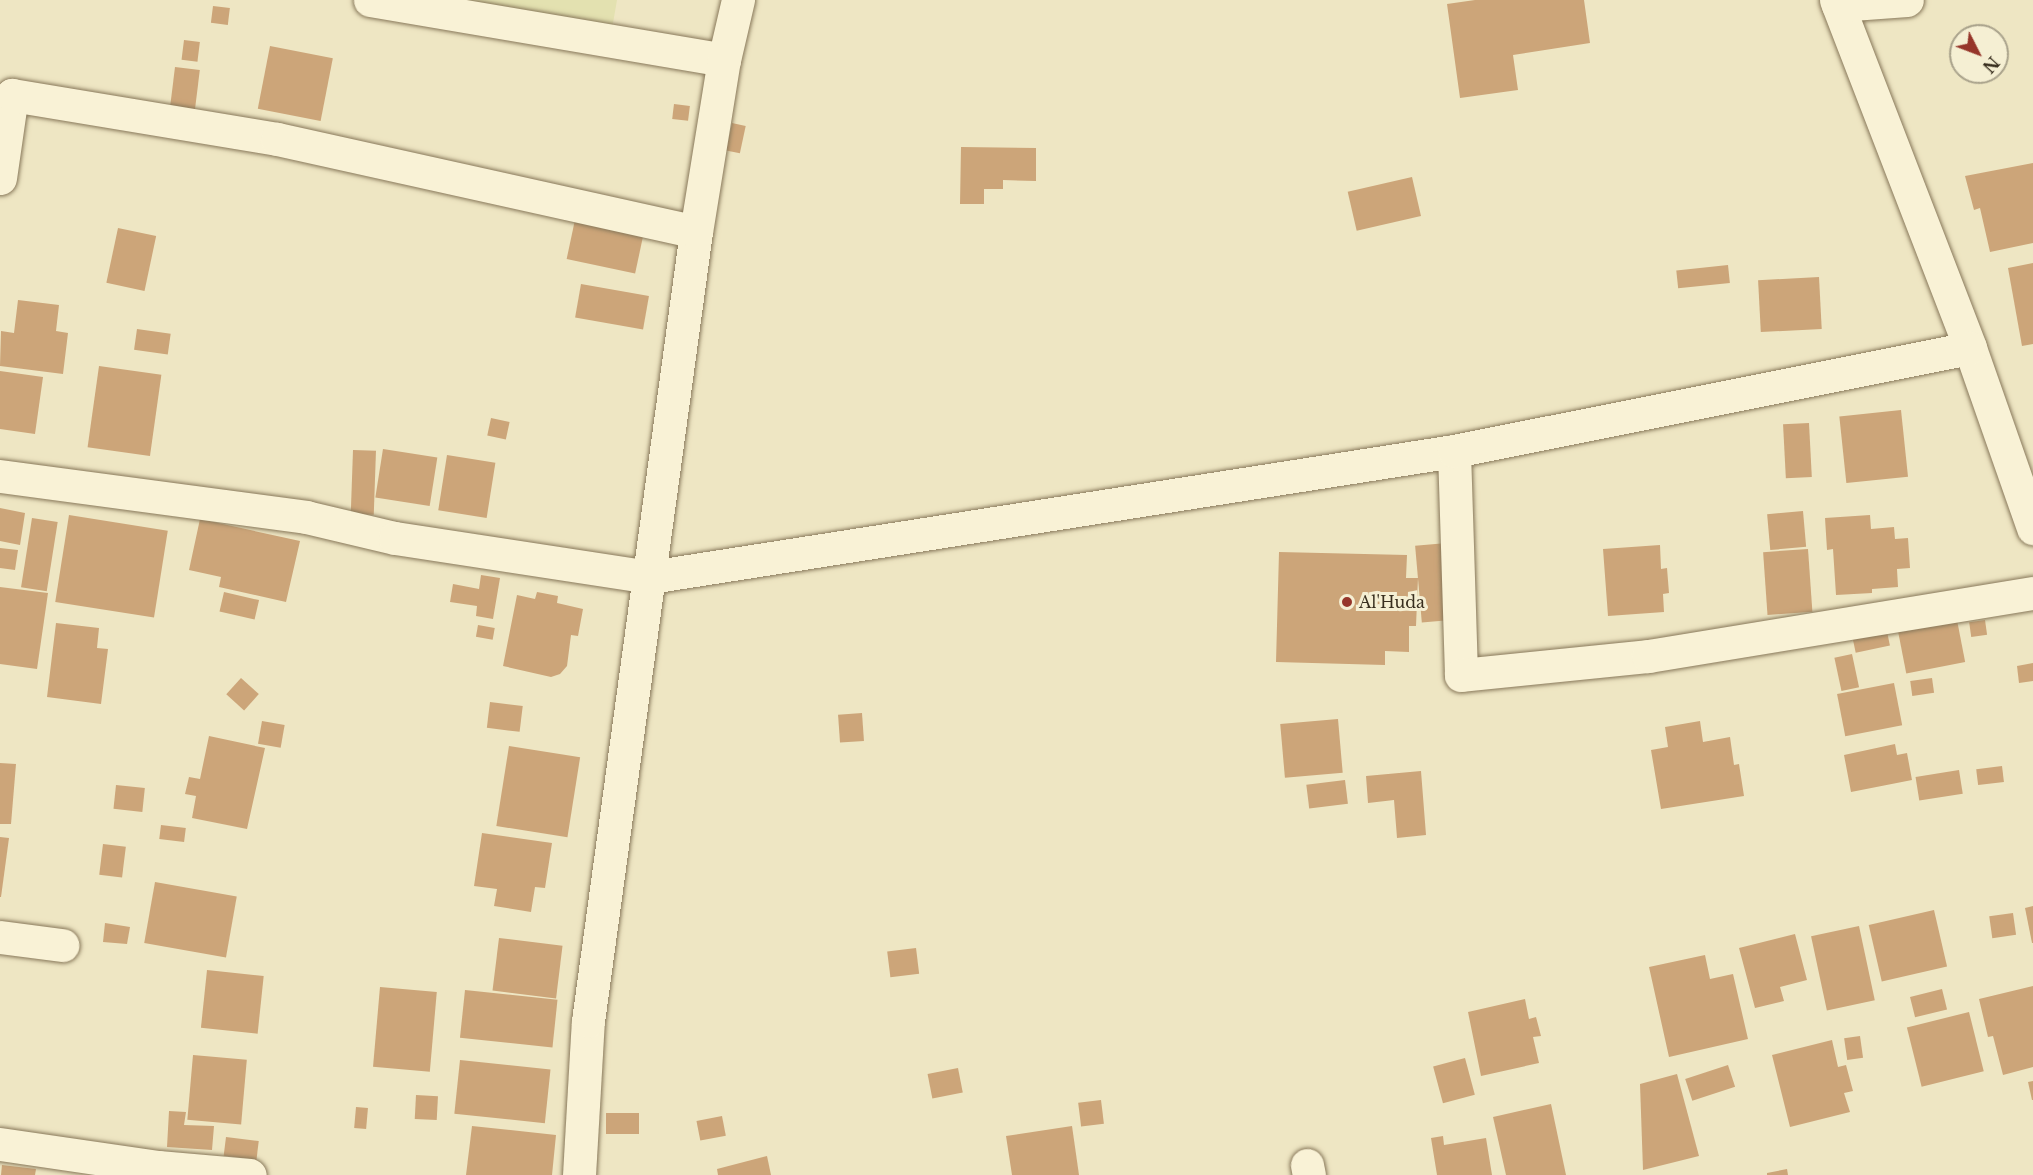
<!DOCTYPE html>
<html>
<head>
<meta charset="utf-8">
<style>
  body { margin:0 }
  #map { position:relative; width:2033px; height:1175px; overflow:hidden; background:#eee6c3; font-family:"Libre Baskerville",serif }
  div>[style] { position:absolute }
  .farmland>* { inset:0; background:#e3e1b0 }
  .building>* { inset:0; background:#cca579; transform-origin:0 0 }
  .roads { filter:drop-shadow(0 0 2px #88785a) drop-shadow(0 0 2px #88785a) }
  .minor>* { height:33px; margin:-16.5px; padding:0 16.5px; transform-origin:16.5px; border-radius:16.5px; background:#f9f2d6 }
  .dots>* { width:16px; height:16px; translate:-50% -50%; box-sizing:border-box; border:3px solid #f5efd3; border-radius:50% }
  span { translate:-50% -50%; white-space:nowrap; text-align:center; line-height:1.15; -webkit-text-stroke:6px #f5efd3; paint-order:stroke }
  .poi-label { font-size:16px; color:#382e1e }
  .left { translate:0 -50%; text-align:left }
  .north { position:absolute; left:1949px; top:24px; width:60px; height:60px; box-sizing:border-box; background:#f5efd3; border:2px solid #a9a28b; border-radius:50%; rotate:132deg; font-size:16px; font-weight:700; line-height:24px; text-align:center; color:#382e1e }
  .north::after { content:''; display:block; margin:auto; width:21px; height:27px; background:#96362a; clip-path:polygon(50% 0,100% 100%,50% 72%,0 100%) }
</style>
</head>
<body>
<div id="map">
  <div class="farmland">
    <i style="clip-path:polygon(450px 0,617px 0,612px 29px)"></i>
  </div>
  <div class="building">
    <i style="clip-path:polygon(1475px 0,1584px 0,1590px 43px,1513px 55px,1518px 90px,1460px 98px,1447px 4px)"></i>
    <i style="left:213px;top:6px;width:17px;height:17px;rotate:7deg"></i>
    <i style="left:184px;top:40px;width:16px;height:20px;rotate:7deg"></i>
    <i style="left:270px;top:46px;width:64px;height:64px;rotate:11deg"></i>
    <i style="left:175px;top:67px;width:25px;height:47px;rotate:7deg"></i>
    <i style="left:674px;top:104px;width:16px;height:15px;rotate:7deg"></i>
    <i style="left:732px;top:123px;width:14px;height:28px;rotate:12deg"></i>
    <i style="clip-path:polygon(961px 147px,1036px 148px,1036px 181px,1003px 180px,1003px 189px,984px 189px,984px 204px,960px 204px)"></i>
    <i style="clip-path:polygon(2033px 163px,2033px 243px,1990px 252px,1980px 208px,1974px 210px,1965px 176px)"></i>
    <i style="left:1412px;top:177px;width:40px;height:66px;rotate:77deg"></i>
    <i style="left:576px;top:215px;width:70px;height:45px;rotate:12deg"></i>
    <i style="left:118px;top:228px;width:39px;height:56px;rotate:12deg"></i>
    <i style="clip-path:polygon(2033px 263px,2033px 344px,2022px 346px,2008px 268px)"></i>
    <i style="left:1728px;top:265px;width:18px;height:52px;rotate:84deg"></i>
    <i style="left:1819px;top:277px;width:52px;height:61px;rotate:87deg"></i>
    <i style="left:581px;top:284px;width:69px;height:34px;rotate:10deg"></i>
    <i style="clip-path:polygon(18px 300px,59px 305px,56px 331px,68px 333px,63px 374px,0 366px,1px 331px,14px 333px)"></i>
    <i style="left:137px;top:329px;width:34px;height:21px;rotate:8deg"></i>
    <i style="left:99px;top:366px;width:63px;height:82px;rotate:8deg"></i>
    <i style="clip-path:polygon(0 371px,43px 377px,35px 434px,0 429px)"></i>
    <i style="left:1901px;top:410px;width:67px;height:62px;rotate:84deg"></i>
    <i style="left:491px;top:418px;width:19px;height:18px;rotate:12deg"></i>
    <i style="left:1809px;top:423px;width:54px;height:26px;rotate:87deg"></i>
    <i style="left:383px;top:449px;width:55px;height:49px;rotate:9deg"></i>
    <i style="left:353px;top:450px;width:23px;height:64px;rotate:2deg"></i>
    <i style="left:447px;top:455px;width:49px;height:56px;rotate:9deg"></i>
    <i style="clip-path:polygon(0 508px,25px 513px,20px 545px,0 541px)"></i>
    <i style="left:1803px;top:511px;width:36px;height:36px;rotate:85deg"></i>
    <i style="left:69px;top:515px;width:100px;height:88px;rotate:9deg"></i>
    <i style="clip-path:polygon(1870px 515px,1871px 529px,1894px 527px,1895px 539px,1908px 538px,1910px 568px,1897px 569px,1898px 587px,1872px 589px,1872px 593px,1836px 595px,1833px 549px,1827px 550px,1825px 518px)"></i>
    <i style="left:32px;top:518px;width:26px;height:70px;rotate:9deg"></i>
    <i style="clip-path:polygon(200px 519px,300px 541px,286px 602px,219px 587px,221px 577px,189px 570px)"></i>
    <i style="left:1447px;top:543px;width:77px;height:32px;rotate:85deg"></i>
    <i style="clip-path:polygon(1660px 545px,1661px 569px,1667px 568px,1669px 593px,1663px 594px,1664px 612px,1608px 616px,1603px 549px)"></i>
    <i style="clip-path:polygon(0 548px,18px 550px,15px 570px,0 568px)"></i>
    <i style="left:1808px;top:549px;width:63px;height:45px;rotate:86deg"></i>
    <i style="clip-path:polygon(1279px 552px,1407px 555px,1406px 578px,1418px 578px,1416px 626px,1409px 626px,1409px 652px,1385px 651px,1385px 665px,1276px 662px)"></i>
    <i style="clip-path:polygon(481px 575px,500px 578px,493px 619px,476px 616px,477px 606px,450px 602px,453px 584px,479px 589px)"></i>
    <i style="clip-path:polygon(0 587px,48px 593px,37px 669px,0 664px)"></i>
    <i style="left:224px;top:592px;width:36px;height:20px;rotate:13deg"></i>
    <i style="clip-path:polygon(537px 592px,558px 596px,557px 603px,583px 609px,578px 636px,571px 635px,567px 666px,560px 674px,551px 677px,503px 666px,517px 595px,535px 599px)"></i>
    <i style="left:1956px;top:615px;width:48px;height:60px;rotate:79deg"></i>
    <i style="left:1985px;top:620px;width:15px;height:16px;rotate:82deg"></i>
    <i style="clip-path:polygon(56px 623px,99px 628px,97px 648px,108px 649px,101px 704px,47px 697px)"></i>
    <i style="left:478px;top:625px;width:17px;height:12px;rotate:10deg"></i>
    <i style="left:1886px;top:627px;width:19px;height:35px;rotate:78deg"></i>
    <i style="left:1852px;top:654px;width:34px;height:18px;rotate:78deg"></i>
    <i style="clip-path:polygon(2033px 663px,2033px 681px,2019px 683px,2017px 666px)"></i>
    <i style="left:241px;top:678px;width:24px;height:22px;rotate:42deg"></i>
    <i style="left:1932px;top:678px;width:15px;height:22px;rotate:82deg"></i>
    <i style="left:1894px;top:683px;width:43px;height:58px;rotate:79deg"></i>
    <i style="left:490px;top:702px;width:33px;height:26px;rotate:7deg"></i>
    <i style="left:862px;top:713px;width:28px;height:24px;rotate:86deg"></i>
    <i style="left:1338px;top:719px;width:54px;height:58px;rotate:85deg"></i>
    <i style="left:262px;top:721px;width:23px;height:23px;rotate:10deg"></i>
    <i style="clip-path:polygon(1700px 721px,1703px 742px,1730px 737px,1734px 765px,1739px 764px,1744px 796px,1661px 809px,1651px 750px,1668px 747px,1665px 727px)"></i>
    <i style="clip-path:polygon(209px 736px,265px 748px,247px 829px,192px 818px,196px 796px,185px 794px,189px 777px,200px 779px)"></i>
    <i style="clip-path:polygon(1895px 744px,1897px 755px,1907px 753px,1912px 780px,1851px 792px,1844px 755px)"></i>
    <i style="left:509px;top:746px;width:72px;height:81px;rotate:9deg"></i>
    <i style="clip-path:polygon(0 763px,16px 764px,11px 824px,0 824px)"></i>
    <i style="left:2002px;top:766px;width:16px;height:26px;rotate:83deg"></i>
    <i style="left:1959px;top:770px;width:24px;height:44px;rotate:81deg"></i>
    <i style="clip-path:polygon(1421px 771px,1426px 835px,1397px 838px,1394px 800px,1368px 803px,1366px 776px)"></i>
    <i style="left:1345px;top:780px;width:24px;height:39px;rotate:83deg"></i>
    <i style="left:116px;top:785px;width:29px;height:24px;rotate:6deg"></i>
    <i style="left:161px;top:825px;width:25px;height:14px;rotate:7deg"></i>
    <i style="clip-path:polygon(482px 833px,552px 843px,545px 888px,535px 887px,531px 912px,494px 906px,497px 889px,474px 886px)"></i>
    <i style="clip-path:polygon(0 837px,9px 838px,1px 897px,0 897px)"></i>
    <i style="left:103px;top:844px;width:23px;height:31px;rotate:7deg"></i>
    <i style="left:155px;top:882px;width:83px;height:62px;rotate:10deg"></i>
    <i style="clip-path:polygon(2033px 906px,2033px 943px,2032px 943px,2025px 908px)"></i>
    <i style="left:1934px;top:910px;width:58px;height:67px;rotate:77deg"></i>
    <i style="left:2013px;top:913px;width:22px;height:24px;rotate:82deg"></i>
    <i style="clip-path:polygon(105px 923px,130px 927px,127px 944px,103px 942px)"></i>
    <i style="left:1859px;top:926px;width:76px;height:49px;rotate:78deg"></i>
    <i style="clip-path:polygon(1795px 934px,1807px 980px,1780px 987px,1784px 1001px,1755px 1008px,1739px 948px)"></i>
    <i style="left:499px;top:938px;width:64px;height:53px;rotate:7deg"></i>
    <i style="left:916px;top:948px;width:26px;height:29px;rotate:83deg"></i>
    <i style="clip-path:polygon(1705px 955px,1710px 979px,1733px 974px,1748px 1039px,1669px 1057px,1649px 967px)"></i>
    <i style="left:207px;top:970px;width:57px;height:58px;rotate:6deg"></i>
    <i style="clip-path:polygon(2033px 986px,2033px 1067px,2003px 1075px,1993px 1036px,1988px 1037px,1979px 999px)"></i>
    <i style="left:380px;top:987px;width:57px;height:80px;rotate:5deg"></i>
    <i style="left:1942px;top:989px;width:21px;height:33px;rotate:76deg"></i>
    <i style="left:465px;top:990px;width:93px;height:48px;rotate:6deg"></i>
    <i style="clip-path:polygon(1525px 999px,1529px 1019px,1536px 1017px,1541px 1036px,1533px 1037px,1539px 1063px,1481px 1076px,1468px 1012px)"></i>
    <i style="left:1969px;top:1012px;width:61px;height:64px;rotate:76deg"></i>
    <i style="left:1860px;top:1036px;width:22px;height:16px;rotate:82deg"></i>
    <i style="clip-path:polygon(1832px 1040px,1838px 1067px,1846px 1065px,1853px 1091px,1844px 1093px,1850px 1112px,1790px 1127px,1772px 1055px)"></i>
    <i style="left:193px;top:1055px;width:54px;height:65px;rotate:5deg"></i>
    <i style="left:1465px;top:1058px;width:38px;height:33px;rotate:75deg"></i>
    <i style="left:460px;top:1060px;width:91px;height:54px;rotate:6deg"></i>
    <i style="left:1728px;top:1065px;width:23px;height:45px;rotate:72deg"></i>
    <i style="left:958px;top:1068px;width:25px;height:31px;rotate:79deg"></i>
    <i style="clip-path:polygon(1677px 1074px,1699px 1156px,1643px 1170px,1640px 1084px)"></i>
    <i style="clip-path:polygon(2033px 1081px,2033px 1100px,2032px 1100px,2028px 1082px)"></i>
    <i style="left:416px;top:1095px;width:22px;height:24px;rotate:3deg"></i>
    <i style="left:1101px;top:1100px;width:24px;height:23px;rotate:83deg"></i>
    <i style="clip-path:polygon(1551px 1104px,1566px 1175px,1506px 1175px,1493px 1117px)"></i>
    <i style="left:356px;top:1107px;width:12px;height:21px;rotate:5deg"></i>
    <i style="clip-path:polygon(169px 1111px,186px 1112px,184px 1125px,214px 1126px,212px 1150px,167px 1147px)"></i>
    <i style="left:606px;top:1113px;width:33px;height:21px"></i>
    <i style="left:722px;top:1116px;width:20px;height:26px;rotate:79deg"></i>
    <i style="clip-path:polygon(472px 1126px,556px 1135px,552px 1175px,466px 1175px)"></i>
    <i style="clip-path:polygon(1072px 1126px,1079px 1175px,1012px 1175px,1006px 1136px)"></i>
    <i style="clip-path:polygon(1443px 1136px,1444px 1145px,1486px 1138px,1492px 1175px,1437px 1175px,1431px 1138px)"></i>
    <i style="left:226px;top:1137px;width:33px;height:19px;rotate:7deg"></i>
    <i style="clip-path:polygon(767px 1156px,771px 1175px,718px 1175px,717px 1169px)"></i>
    <i style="clip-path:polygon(2px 1165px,36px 1169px,35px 1175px,1px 1175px)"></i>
    <i style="clip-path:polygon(1787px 1169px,1788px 1175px,1767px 1175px,1767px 1173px)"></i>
  </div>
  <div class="roads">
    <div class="minor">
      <i style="left:370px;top:0;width:359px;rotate:9.6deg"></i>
      <i style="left:1836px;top:0;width:373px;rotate:68.9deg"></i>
      <i style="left:1970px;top:348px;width:191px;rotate:70.7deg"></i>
      <i style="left:1838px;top:5px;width:69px;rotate:-4.1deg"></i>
      <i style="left:0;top:178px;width:84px;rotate:-81.8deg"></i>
      <i style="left:12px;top:95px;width:269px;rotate:9.4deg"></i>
      <i style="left:277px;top:139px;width:429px;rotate:12.5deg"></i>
      <i style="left:1454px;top:451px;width:224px;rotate:88.2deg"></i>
      <i style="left:1461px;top:675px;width:188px;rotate:-5.8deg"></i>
      <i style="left:1648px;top:656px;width:390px;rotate:-9.3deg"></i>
      <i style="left:0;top:476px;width:309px;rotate:7.6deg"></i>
      <i style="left:306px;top:517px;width:91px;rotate:13.3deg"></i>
      <i style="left:395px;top:538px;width:258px;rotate:8.7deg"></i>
      <i style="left:650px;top:577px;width:814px;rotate:-8.91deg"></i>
      <i style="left:1454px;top:451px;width:526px;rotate:-11.29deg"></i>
      <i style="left:0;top:937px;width:63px;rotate:7.4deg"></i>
      <i style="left:0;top:1144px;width:160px;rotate:8.3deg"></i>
      <i style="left:158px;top:1167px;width:92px;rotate:5deg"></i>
      <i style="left:1307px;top:1165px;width:10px;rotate:79deg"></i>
      <i style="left:579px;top:1175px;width:154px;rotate:-86.7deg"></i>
      <i style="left:588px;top:1021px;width:796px;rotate:-82.21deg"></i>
      <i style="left:696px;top:232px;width:174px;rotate:-80.8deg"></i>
      <i style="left:724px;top:60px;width:62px;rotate:-76.9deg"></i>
    </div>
  </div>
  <div class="dots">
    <i style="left:1347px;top:602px;background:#96362a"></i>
  </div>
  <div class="poi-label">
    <span class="left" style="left:1359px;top:602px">Al'Huda</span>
  </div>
  <div class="north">N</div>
</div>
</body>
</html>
